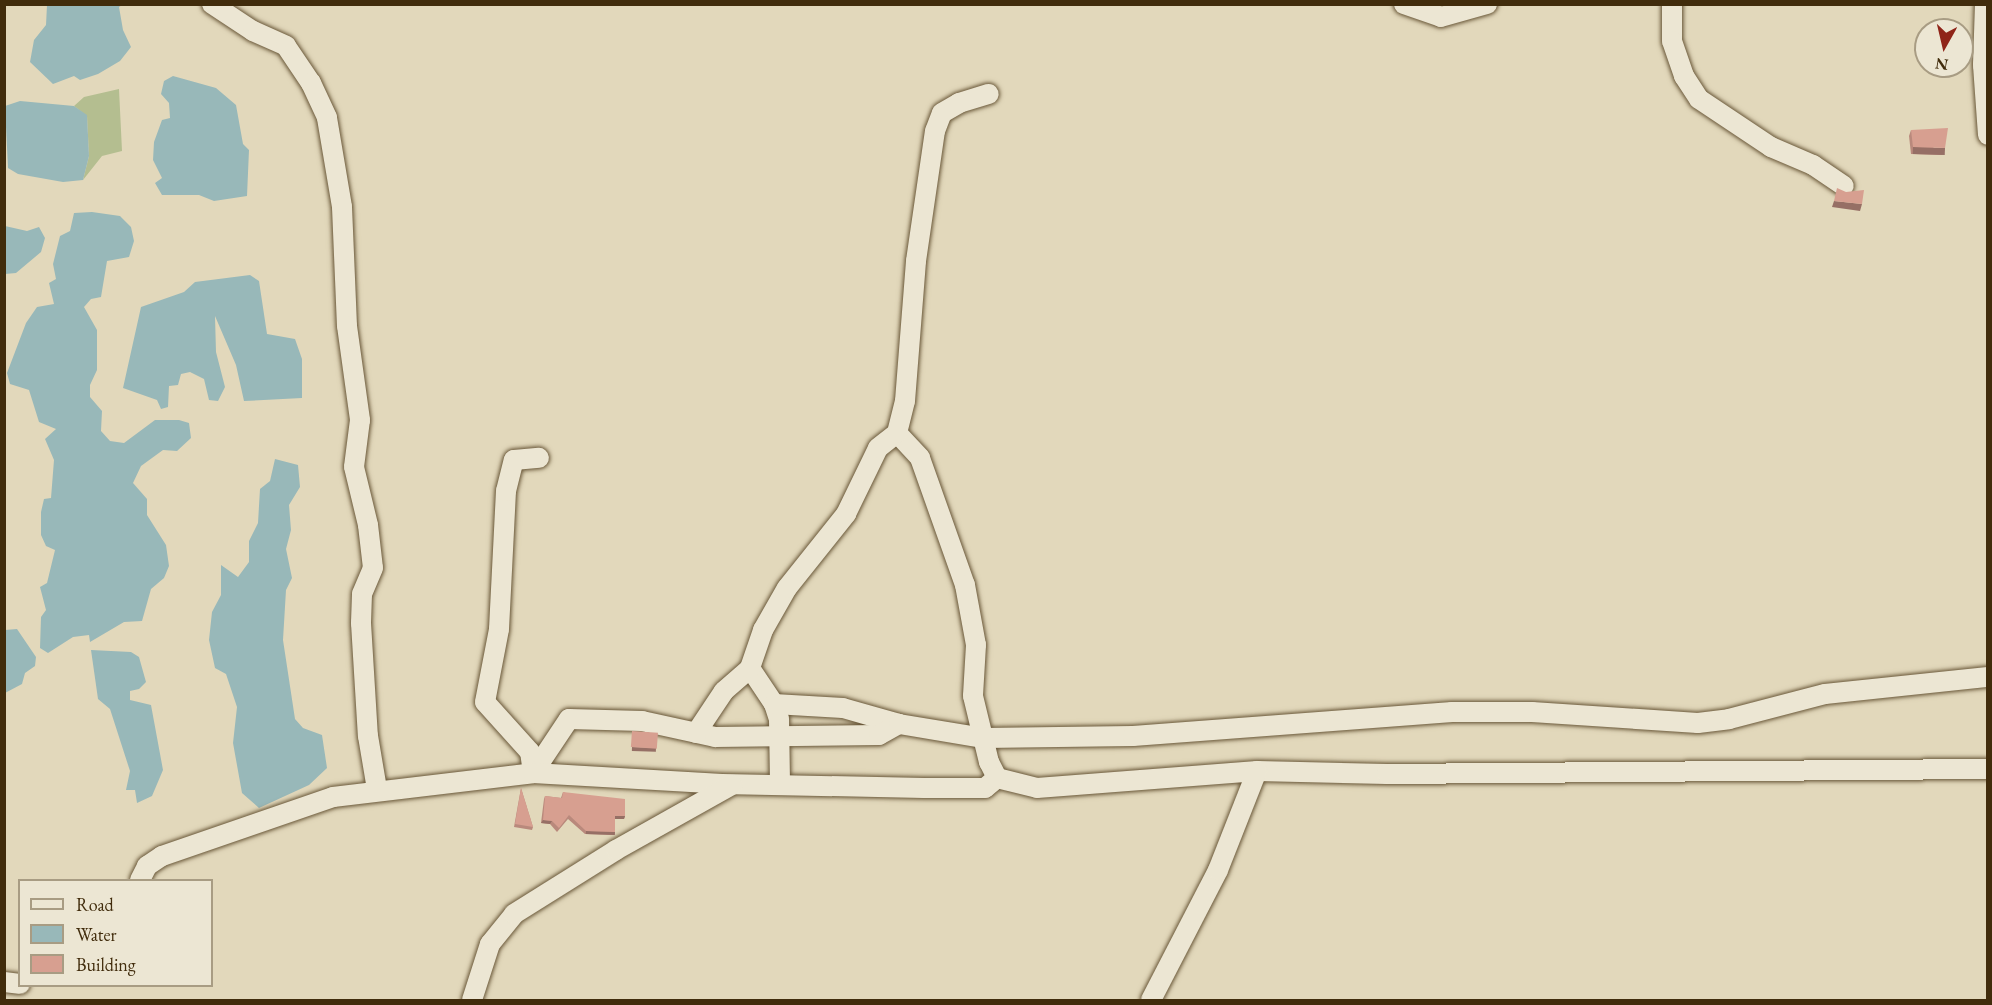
<!DOCTYPE html>
<html>
<head>
<meta charset="utf-8">
<style>
  body { margin:0 }
  #map { position:relative; width:1992px; height:1005px; overflow:hidden; background:#e2d8bb; font-family:"EB Garamond",serif }
  div>[style] { position:absolute }
  .green>* { inset:0; background:#b4be90 }
  .water>* { inset:0; background:#98b8b9 }
  .roads { filter:drop-shadow(0 0 2px #695738) drop-shadow(0 0 2px #695738) }
  .minor>* { height:20px; margin:-10px; padding:0 10px; transform-origin:10px; border-radius:10px; background:#ece6d3 }
  .wall>* { inset:0; background:#b9897c }
  .shaded-wall>* { inset:0; background:#966f65; transform-origin:0 0 }
  .building>* { inset:0; background:#d79f90; transform-origin:0 0 }
  span { translate:-50% -50%; white-space:nowrap; text-align:center; line-height:1.15; -webkit-text-stroke:4.5px #ece6d3; paint-order:stroke }
  .frame { position:absolute; inset:0; border:6px solid #412c0c; pointer-events:none }
  .legend { position:absolute; left:18px; top:879px; width:195px; height:108px; box-sizing:border-box; background:#ece6d3; border:2px solid #a89c83; margin:0; padding:8px 10px; list-style:none; font-size:18px; color:#412c0c }
  .legend li { display:flex; align-items:center; gap:12px; height:30px }
  .legend b { width:30px; border:2px solid #a89c83 }
  .north { position:absolute; left:1914px; top:18px; width:60px; height:60px; box-sizing:border-box; background:#ece6d3; border:2px solid #a89c83; border-radius:50%; rotate:188deg; font-size:16px; font-weight:700; line-height:24px; text-align:center; color:#412c0c }
  .north::after { content:''; display:block; margin:auto; width:21px; height:27px; background:#8f2418; clip-path:polygon(50% 0,100% 100%,50% 72%,0 100%) }
</style>
</head>
<body>
<div id="map">
  <div class="green">
    <i style="clip-path:polygon(119px 89px,122px 151px,102px 156px,83px 180px,89px 156px,87px 116px,74px 106px,84px 97px)"></i>
  </div>
  <div class="water">
    <i style="clip-path:polygon(47px 5px,122px 5px,119px 7px,123px 30px,131px 47px,120px 61px,98px 74px,80px 80px,74px 76px,53px 84px,30px 62px,34px 40px,46px 25px)"></i>
    <i style="clip-path:polygon(173px 76px,216px 88px,236px 105px,243px 144px,249px 150px,247px 196px,214px 201px,199px 195px,162px 195px,155px 183px,162px 178px,153px 160px,154px 142px,162px 120px,170px 118px,169px 103px,161px 94px,164px 81px)"></i>
    <i style="clip-path:polygon(20px 101px,74px 106px,87px 115px,89px 156px,83px 180px,63px 182px,18px 174px,8px 168px,5px 106px)"></i>
    <i style="clip-path:polygon(92px 212px,120px 216px,131px 227px,134px 241px,129px 257px,107px 261px,101px 297px,91px 299px,84px 307px,97px 330px,97px 370px,90px 385px,90px 397px,102px 411px,101px 431px,110px 441px,124px 443px,155px 420px,179px 420px,189px 423px,191px 438px,177px 451px,163px 450px,141px 466px,133px 483px,147px 499px,147px 515px,166px 545px,169px 566px,164px 578px,151px 589px,142px 621px,124px 622px,90px 642px,89px 635px,73px 637px,48px 653px,40px 648px,41px 617px,46px 610px,40px 587px,47px 583px,55px 550px,46px 546px,41px 535px,41px 512px,44px 499px,51px 498px,54px 460px,45px 439px,56px 429px,39px 422px,29px 390px,10px 384px,7px 373px,26px 323px,37px 307px,54px 304px,49px 283px,56px 279px,53px 264px,60px 236px,70px 231px,74px 213px)"></i>
    <i style="clip-path:polygon(5px 226px,27px 231px,39px 227px,45px 238px,41px 252px,16px 273px,5px 274px)"></i>
    <i style="clip-path:polygon(250px 275px,259px 281px,267px 334px,295px 339px,302px 359px,302px 398px,244px 401px,236px 365px,215px 316px,216px 352px,225px 387px,218px 401px,209px 400px,204px 379px,190px 372px,181px 374px,178px 385px,169px 386px,168px 407px,161px 409px,157px 400px,123px 388px,141px 307px,184px 292px,195px 282px)"></i>
    <i style="clip-path:polygon(275px 459px,298px 465px,300px 487px,289px 505px,291px 530px,286px 549px,292px 578px,286px 590px,283px 640px,295px 719px,303px 728px,322px 735px,327px 768px,309px 785px,259px 808px,242px 793px,233px 743px,237px 707px,226px 674px,215px 668px,209px 640px,212px 612px,221px 595px,221px 565px,238px 577px,249px 562px,249px 541px,258px 523px,260px 489px,270px 481px)"></i>
    <i style="clip-path:polygon(17px 629px,36px 657px,35px 666px,25px 673px,22px 684px,5px 693px,5px 630px)"></i>
    <i style="clip-path:polygon(91px 650px,131px 652px,139px 657px,146px 682px,139px 689px,130px 691px,130px 700px,151px 705px,163px 770px,152px 796px,137px 803px,135px 790px,126px 790px,130px 771px,110px 709px,98px 699px)"></i>
  </div>
  <div class="roads">
    <div class="minor">
      <i style="left:212px;top:4px;width:49px;rotate:33.4deg"></i>
      <i style="left:253px;top:31px;width:36px;rotate:24deg"></i>
      <i style="left:286px;top:46px;width:45px;rotate:56deg"></i>
      <i style="left:311px;top:83px;width:38px;rotate:65deg"></i>
      <i style="left:327px;top:118px;width:90px;rotate:80.4deg"></i>
      <i style="left:342px;top:207px;width:119px;rotate:87.6deg"></i>
      <i style="left:347px;top:326px;width:95px;rotate:82.1deg"></i>
      <i style="left:360px;top:420px;width:47px;rotate:97.3deg"></i>
      <i style="left:354px;top:467px;width:60px;rotate:76.4deg"></i>
      <i style="left:368px;top:525px;width:43px;rotate:83.4deg"></i>
      <i style="left:373px;top:568px;width:28px;rotate:113deg"></i>
      <i style="left:362px;top:594px;width:29px;rotate:92deg"></i>
      <i style="left:361px;top:623px;width:113px;rotate:86.5deg"></i>
      <i style="left:368px;top:736px;width:54px;rotate:80.4deg"></i>
      <i style="left:1404px;top:4px;width:39px;rotate:19deg"></i>
      <i style="left:1441px;top:17px;width:48px;rotate:-15.8deg"></i>
      <i style="left:1672px;top:4px;width:37px;rotate:90deg"></i>
      <i style="left:1672px;top:41px;width:37px;rotate:71deg"></i>
      <i style="left:1684px;top:76px;width:27px;rotate:57deg"></i>
      <i style="left:1699px;top:99px;width:87px;rotate:33.7deg"></i>
      <i style="left:1771px;top:147px;width:46px;rotate:23.2deg"></i>
      <i style="left:1813px;top:165px;width:37px;rotate:34deg"></i>
      <i style="left:1985px;top:4px;width:61px;rotate:91.9deg"></i>
      <i style="left:1983px;top:65px;width:70px;rotate:85.9deg"></i>
      <i style="left:897px;top:433px;width:34px;rotate:47deg"></i>
      <i style="left:920px;top:458px;width:135px;rotate:70.5deg"></i>
      <i style="left:965px;top:585px;width:61px;rotate:79.6deg"></i>
      <i style="left:976px;top:645px;width:51px;rotate:93.4deg"></i>
      <i style="left:973px;top:696px;width:68px;rotate:76.4deg"></i>
      <i style="left:989px;top:762px;width:18px;rotate:63deg"></i>
      <i style="left:750px;top:668px;width:43px;rotate:56.3deg"></i>
      <i style="left:774px;top:704px;width:16px;rotate:72deg"></i>
      <i style="left:779px;top:719px;width:66px;rotate:89.1deg"></i>
      <i style="left:774px;top:704px;width:69px;rotate:3.3deg"></i>
      <i style="left:843px;top:708px;width:58px;rotate:15.9deg"></i>
      <i style="left:696px;top:733px;width:50px;rotate:-56.3deg"></i>
      <i style="left:724px;top:691px;width:35px;rotate:-41deg"></i>
      <i style="left:750px;top:668px;width:40px;rotate:-71.1deg"></i>
      <i style="left:763px;top:630px;width:48px;rotate:-60.3deg"></i>
      <i style="left:787px;top:588px;width:95px;rotate:-51.4deg"></i>
      <i style="left:846px;top:514px;width:73px;rotate:-64.1deg"></i>
      <i style="left:878px;top:448px;width:24px;rotate:-38deg"></i>
      <i style="left:897px;top:433px;width:33px;rotate:-76deg"></i>
      <i style="left:905px;top:401px;width:140px;rotate:-85.5deg"></i>
      <i style="left:916px;top:261px;width:131px;rotate:-81.7deg"></i>
      <i style="left:935px;top:131px;width:19px;rotate:-69deg"></i>
      <i style="left:942px;top:113px;width:20px;rotate:-30deg"></i>
      <i style="left:959px;top:103px;width:31px;rotate:-17deg"></i>
      <i style="left:533px;top:773px;width:65px;rotate:-56.3deg"></i>
      <i style="left:569px;top:719px;width:73px;rotate:1.6deg"></i>
      <i style="left:642px;top:721px;width:75px;rotate:12.4deg"></i>
      <i style="left:715px;top:737px;width:164px;rotate:-0.7deg"></i>
      <i style="left:879px;top:735px;width:23px;rotate:-29deg"></i>
      <i style="left:899px;top:724px;width:86px;rotate:9.4deg"></i>
      <i style="left:984px;top:738px;width:149px;rotate:-0.8deg"></i>
      <i style="left:1133px;top:736px;width:320px;rotate:-4.3deg"></i>
      <i style="left:1452px;top:712px;width:80px"></i>
      <i style="left:1532px;top:712px;width:166px;rotate:3.8deg"></i>
      <i style="left:1698px;top:723px;width:31px;rotate:-7deg"></i>
      <i style="left:1729px;top:719px;width:99px;rotate:-14.6deg"></i>
      <i style="left:1825px;top:694px;width:164px;rotate:-6deg"></i>
      <i style="left:533px;top:773px;width:21px;rotate:-98deg"></i>
      <i style="left:530px;top:752px;width:67px;rotate:-132deg"></i>
      <i style="left:485px;top:702px;width:74px;rotate:-79.1deg"></i>
      <i style="left:499px;top:629px;width:138px;rotate:-87.1deg"></i>
      <i style="left:506px;top:491px;width:32px;rotate:-76deg"></i>
      <i style="left:514px;top:460px;width:25px;rotate:-5deg"></i>
      <i style="left:140px;top:880px;width:16px;rotate:-63deg"></i>
      <i style="left:147px;top:866px;width:18px;rotate:-34deg"></i>
      <i style="left:162px;top:856px;width:181px;rotate:-19deg"></i>
      <i style="left:333px;top:797px;width:201px;rotate:-6.8deg"></i>
      <i style="left:533px;top:773px;width:189px;rotate:3.3deg"></i>
      <i style="left:722px;top:784px;width:202px;rotate:1.1deg"></i>
      <i style="left:924px;top:788px;width:61px"></i>
      <i style="left:985px;top:788px;width:16px;rotate:-40deg"></i>
      <i style="left:997px;top:778px;width:41px;rotate:14deg"></i>
      <i style="left:1037px;top:788px;width:221px;rotate:-4.4deg"></i>
      <i style="left:1257px;top:771px;width:130px;rotate:1.3deg"></i>
      <i style="left:1387px;top:774px;width:601px;rotate:-0.48deg"></i>
      <i style="left:4px;top:982px;width:16px;rotate:7deg"></i>
      <i style="left:472px;top:1000px;width:59px;rotate:-72.2deg"></i>
      <i style="left:490px;top:944px;width:38px;rotate:-51deg"></i>
      <i style="left:514px;top:914px;width:120px;rotate:-32.1deg"></i>
      <i style="left:616px;top:850px;width:133px;rotate:-29.3deg"></i>
      <i style="left:1151px;top:1000px;width:146px;rotate:-62.7deg"></i>
      <i style="left:1218px;top:870px;width:106px;rotate:-68.5deg"></i>
    </div>
  </div>
  <div class="wall">
    <i style="clip-path:polygon(1911px 130px,1943px 155px,1911px 154px,1909px 136px)"></i>
    <i style="clip-path:polygon(521px 788px,533px 827px,532px 830px,514px 827px)"></i>
    <i style="clip-path:polygon(563px 792px,625px 816px,624px 819px,615px 819px,614px 835px,585px 834px,568px 819px,557px 832px,550px 824px,541px 823px,544px 799px,545px 796px,561px 798px)"></i>
  </div>
  <div class="shaded-wall">
    <i style="left:1913px;top:147px;width:32px;height:7px;rotate:2deg"></i>
    <i style="clip-path:polygon(1834px 201px,1862px 204px,1860px 211px,1832px 207px)"></i>
    <i style="left:632px;top:747px;width:24px;height:4px;rotate:2deg"></i>
    <i style="clip-path:polygon(615px 816px,625px 816px,624px 819px,614px 819px)"></i>
    <i style="clip-path:polygon(543px 820px,552px 821px,550px 824px,541px 823px)"></i>
    <i style="left:586px;top:831px;width:29px;height:3px;rotate:2deg"></i>
  </div>
  <div class="building">
    <i style="clip-path:polygon(1948px 128px,1945px 148px,1913px 147px,1911px 130px)"></i>
    <i style="clip-path:polygon(1837px 188px,1846px 192px,1864px 190px,1862px 204px,1834px 201px)"></i>
    <i style="left:632px;top:731px;width:26px;height:16px;rotate:4deg"></i>
    <i style="clip-path:polygon(521px 788px,533px 827px,515px 824px)"></i>
    <i style="clip-path:polygon(563px 792px,625px 799px,625px 816px,615px 816px,615px 832px,586px 831px,569px 815px,559px 828px,552px 821px,543px 820px,545px 796px,562px 798px)"></i>
  </div>
  <div class="frame"></div>
  <ul class="legend">
  <li><b style="height:8px;background:#ece6d3"></b>Road</li>
  <li><b style="height:16px;background:#98b8b9"></b>Water</li>
  <li><b style="height:16px;background:#d79f90"></b>Building</li>
  </ul>
  <div class="north">N</div>
</div>
</body>
</html>
